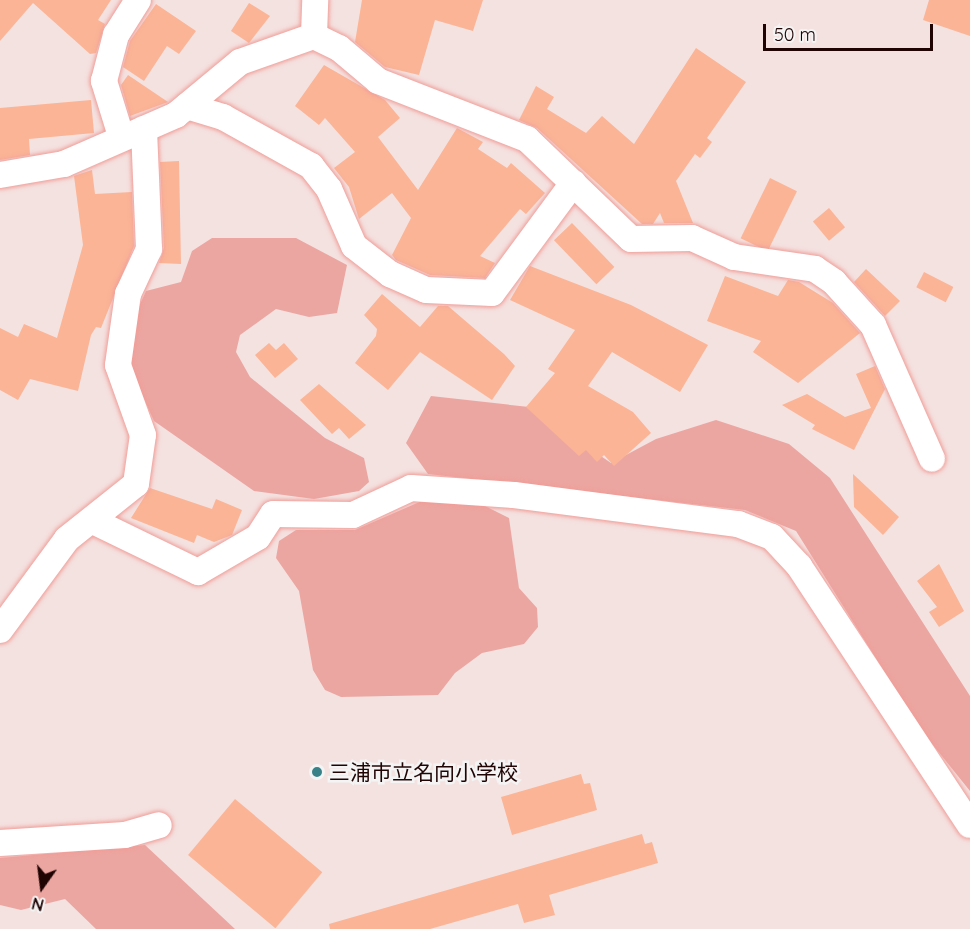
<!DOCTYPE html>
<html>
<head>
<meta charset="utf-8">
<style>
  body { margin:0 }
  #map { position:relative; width:970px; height:929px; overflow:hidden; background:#f4e2e0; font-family:Quicksand,"Noto Sans JP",sans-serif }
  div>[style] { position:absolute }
  .green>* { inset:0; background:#eca6a1 }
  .building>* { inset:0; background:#fbb496; transform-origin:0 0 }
  .roads { filter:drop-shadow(0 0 2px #f09d98) drop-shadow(0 0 2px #f09d98) }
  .street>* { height:26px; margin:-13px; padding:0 13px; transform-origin:13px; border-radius:13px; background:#fff }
  .dots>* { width:16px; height:16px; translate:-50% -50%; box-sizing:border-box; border:3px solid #f4f4f4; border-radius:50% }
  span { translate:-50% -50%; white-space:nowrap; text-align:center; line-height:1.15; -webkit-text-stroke:5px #f4f4f4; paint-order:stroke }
  .poi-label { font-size:21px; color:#200404 }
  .left { translate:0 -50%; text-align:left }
  .north { position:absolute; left:12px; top:857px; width:60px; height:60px; -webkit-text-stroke:4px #f4f4f4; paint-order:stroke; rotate:194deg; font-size:16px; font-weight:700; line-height:24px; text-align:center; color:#200404 }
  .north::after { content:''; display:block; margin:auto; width:21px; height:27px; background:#200404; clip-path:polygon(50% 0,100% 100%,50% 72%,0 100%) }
  .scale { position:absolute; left:763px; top:24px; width:170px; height:27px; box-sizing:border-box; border:3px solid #200404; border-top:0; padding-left:8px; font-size:18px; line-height:21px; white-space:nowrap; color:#200404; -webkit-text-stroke:4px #f4f4f4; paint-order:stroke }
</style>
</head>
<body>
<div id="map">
  <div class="green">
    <i style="clip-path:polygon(212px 238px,296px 238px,347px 265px,337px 313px,309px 317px,276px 309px,240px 335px,236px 352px,250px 377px,325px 438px,364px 458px,369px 482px,359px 491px,314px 499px,254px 491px,154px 421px,130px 368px,128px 331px,146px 291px,181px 282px,192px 251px)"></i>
    <i style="clip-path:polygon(431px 396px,529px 407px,611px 463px,656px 439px,716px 420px,789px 444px,830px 478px,970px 696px,970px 791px,921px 730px,796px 531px,745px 510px,428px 474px,406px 443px)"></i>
    <i style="clip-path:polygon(424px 500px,481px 504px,509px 518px,519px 588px,537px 608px,538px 627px,524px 644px,482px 653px,455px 673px,438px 695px,341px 697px,325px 690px,313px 670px,299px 591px,276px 558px,279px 541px,296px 530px,355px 530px)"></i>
    <i style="clip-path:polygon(145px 845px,235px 929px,96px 929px,65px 899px,21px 910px,0 905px,0 858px)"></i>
  </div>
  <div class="building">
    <i style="clip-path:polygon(0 0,111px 0,98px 20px,105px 24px,96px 53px,90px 54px,33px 3px,0 41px)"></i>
    <i style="clip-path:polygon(362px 0,483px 0,473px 31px,435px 20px,419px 75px,385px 67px,355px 42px)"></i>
    <i style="clip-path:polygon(929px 0,970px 0,970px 36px,923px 20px)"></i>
    <i style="clip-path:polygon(249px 3px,270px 16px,249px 43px,231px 31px)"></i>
    <i style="clip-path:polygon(156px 4px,196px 31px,179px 54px,167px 46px,144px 81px,123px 67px,130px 41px)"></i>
    <i style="clip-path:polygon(696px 48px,746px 82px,707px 138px,712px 142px,700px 158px,695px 154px,676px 181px,693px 223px,664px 223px,660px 213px,653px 224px,642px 224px,537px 128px,519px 120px,536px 86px,554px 97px,547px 109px,586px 133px,602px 116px,634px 144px)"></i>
    <i style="clip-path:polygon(324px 65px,385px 100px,400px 118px,378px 137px,418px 190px,457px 128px,483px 142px,478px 149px,507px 168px,511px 163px,545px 193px,526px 214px,520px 209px,480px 256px,495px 263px,485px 278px,430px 275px,396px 260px,392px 255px,411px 218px,392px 193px,359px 219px,349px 187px,334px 168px,355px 152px,325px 118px,319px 125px,295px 106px)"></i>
    <i style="clip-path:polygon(128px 75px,168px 102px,130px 116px,121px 85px)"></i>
    <i style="clip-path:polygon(91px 100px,94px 133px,29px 139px,30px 155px,0 160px,0 108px)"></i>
    <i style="clip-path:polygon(179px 161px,181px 264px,159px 263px,164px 248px,160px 162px)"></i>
    <i style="clip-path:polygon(92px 170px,95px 194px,132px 192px,134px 246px,101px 328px,96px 327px,91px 335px,78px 391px,30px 379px,18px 400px,0 390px,0 328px,18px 337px,24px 324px,57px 338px,83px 245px,74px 176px)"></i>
    <i style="left:770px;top:178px;width:30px;height:67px;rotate:26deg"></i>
    <i style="left:829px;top:208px;width:25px;height:21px;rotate:50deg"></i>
    <i style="left:572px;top:223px;width:61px;height:25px;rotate:46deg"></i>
    <i style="clip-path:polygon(530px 266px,631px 305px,708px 345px,680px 392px,612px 352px,588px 386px,633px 412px,651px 433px,614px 466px,604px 455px,597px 462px,586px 450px,579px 456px,526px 407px,555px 373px,548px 369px,575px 330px,510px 300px)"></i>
    <i style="clip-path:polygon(866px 269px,900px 301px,885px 316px,854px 282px)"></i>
    <i style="left:924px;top:272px;width:33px;height:17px;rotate:27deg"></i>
    <i style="clip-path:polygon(725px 276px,778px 296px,788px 280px,799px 282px,833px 303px,860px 333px,798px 383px,753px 352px,761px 341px,707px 321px)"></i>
    <i style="clip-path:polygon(382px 294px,420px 327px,438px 306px,448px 306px,504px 354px,515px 366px,492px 400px,420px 352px,388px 390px,355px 363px,376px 336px,377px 329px,364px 315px)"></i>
    <i style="clip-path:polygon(269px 343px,276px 350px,284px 343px,298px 359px,275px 378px,255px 355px)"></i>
    <i style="clip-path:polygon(875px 366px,885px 389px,854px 450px,812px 429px,815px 425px,782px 405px,807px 394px,845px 417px,871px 408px,856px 374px)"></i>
    <i style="clip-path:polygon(319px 384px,366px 425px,349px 439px,339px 428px,332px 434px,300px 400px)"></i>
    <i style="clip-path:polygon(853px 474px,899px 517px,883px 535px,854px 507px)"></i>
    <i style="clip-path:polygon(150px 488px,212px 509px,216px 499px,242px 510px,232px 535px,214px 542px,197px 535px,194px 543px,131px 518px)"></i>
    <i style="clip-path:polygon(939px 564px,964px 611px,939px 627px,929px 612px,937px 607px,917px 581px)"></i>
    <i style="clip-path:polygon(581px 774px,584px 784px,590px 783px,597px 810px,512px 835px,501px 797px)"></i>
    <i style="left:235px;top:799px;width:114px;height:73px;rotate:40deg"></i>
    <i style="clip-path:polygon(642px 834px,645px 844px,652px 842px,658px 863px,549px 895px,555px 915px,524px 923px,518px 904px,430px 929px,330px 929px,329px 924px)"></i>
  </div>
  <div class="roads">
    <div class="street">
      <i style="left:314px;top:36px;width:36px;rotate:-88deg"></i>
      <i style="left:187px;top:106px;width:38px;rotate:17deg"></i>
      <i style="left:223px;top:117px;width:101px;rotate:29.1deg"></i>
      <i style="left:311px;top:166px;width:29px;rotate:52deg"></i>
      <i style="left:329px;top:189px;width:62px;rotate:66.3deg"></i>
      <i style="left:354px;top:246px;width:46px;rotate:37.9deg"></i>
      <i style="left:390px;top:274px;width:39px;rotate:24deg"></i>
      <i style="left:426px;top:290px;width:66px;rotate:2.6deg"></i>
      <i style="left:492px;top:293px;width:137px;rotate:-53.6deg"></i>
      <i style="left:121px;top:136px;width:58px;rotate:-107.2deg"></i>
      <i style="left:104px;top:81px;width:48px;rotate:-75.4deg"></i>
      <i style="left:116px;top:35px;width:41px;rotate:-57.8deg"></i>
      <i style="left:0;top:175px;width:65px;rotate:-9.8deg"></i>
      <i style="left:64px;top:164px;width:122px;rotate:-23.6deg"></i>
      <i style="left:176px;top:115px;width:83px;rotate:-39.6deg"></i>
      <i style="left:240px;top:62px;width:78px;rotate:-19.4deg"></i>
      <i style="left:314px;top:36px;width:28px;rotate:26deg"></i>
      <i style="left:339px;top:48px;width:51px;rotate:40.2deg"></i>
      <i style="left:378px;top:81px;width:160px;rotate:21.3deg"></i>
      <i style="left:527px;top:139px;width:144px;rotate:43.9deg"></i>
      <i style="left:631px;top:239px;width:61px;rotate:-0.9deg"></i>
      <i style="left:692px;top:238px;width:46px;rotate:24.3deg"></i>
      <i style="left:734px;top:257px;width:82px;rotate:8.4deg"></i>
      <i style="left:815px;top:269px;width:23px;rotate:34deg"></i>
      <i style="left:834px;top:282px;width:58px;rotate:47.8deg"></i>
      <i style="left:873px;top:325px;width:146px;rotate:66.2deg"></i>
      <i style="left:93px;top:521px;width:117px;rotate:25.9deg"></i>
      <i style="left:198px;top:572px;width:69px;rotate:-30.3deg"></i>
      <i style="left:258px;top:537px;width:27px;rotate:-57deg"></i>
      <i style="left:273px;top:514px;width:80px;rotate:0.7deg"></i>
      <i style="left:353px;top:515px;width:64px;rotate:-25deg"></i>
      <i style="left:411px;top:488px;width:103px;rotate:3.9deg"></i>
      <i style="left:514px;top:495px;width:226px;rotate:7.4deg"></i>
      <i style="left:738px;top:524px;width:36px;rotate:21deg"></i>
      <i style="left:772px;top:537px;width:40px;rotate:47deg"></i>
      <i style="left:799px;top:566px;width:310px;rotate:56.6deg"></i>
      <i style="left:0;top:630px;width:113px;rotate:-53.6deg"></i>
      <i style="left:67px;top:539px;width:88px;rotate:-38.6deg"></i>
      <i style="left:136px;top:484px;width:49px;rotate:-81.9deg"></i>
      <i style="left:143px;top:435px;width:74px;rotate:-109.7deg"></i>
      <i style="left:118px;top:365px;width:72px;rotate:-82deg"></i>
      <i style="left:128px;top:294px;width:50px;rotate:-65deg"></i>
      <i style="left:149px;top:249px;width:120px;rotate:-92.4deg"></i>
      <i style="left:0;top:843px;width:125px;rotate:-3.7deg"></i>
      <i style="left:125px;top:835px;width:35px;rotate:-16deg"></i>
    </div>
  </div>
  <div class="dots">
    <i style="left:317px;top:772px;background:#398188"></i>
  </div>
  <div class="poi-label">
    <span class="left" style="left:329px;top:772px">三浦市立名向小学校</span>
  </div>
  <div class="north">N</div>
  <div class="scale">50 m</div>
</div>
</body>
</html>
